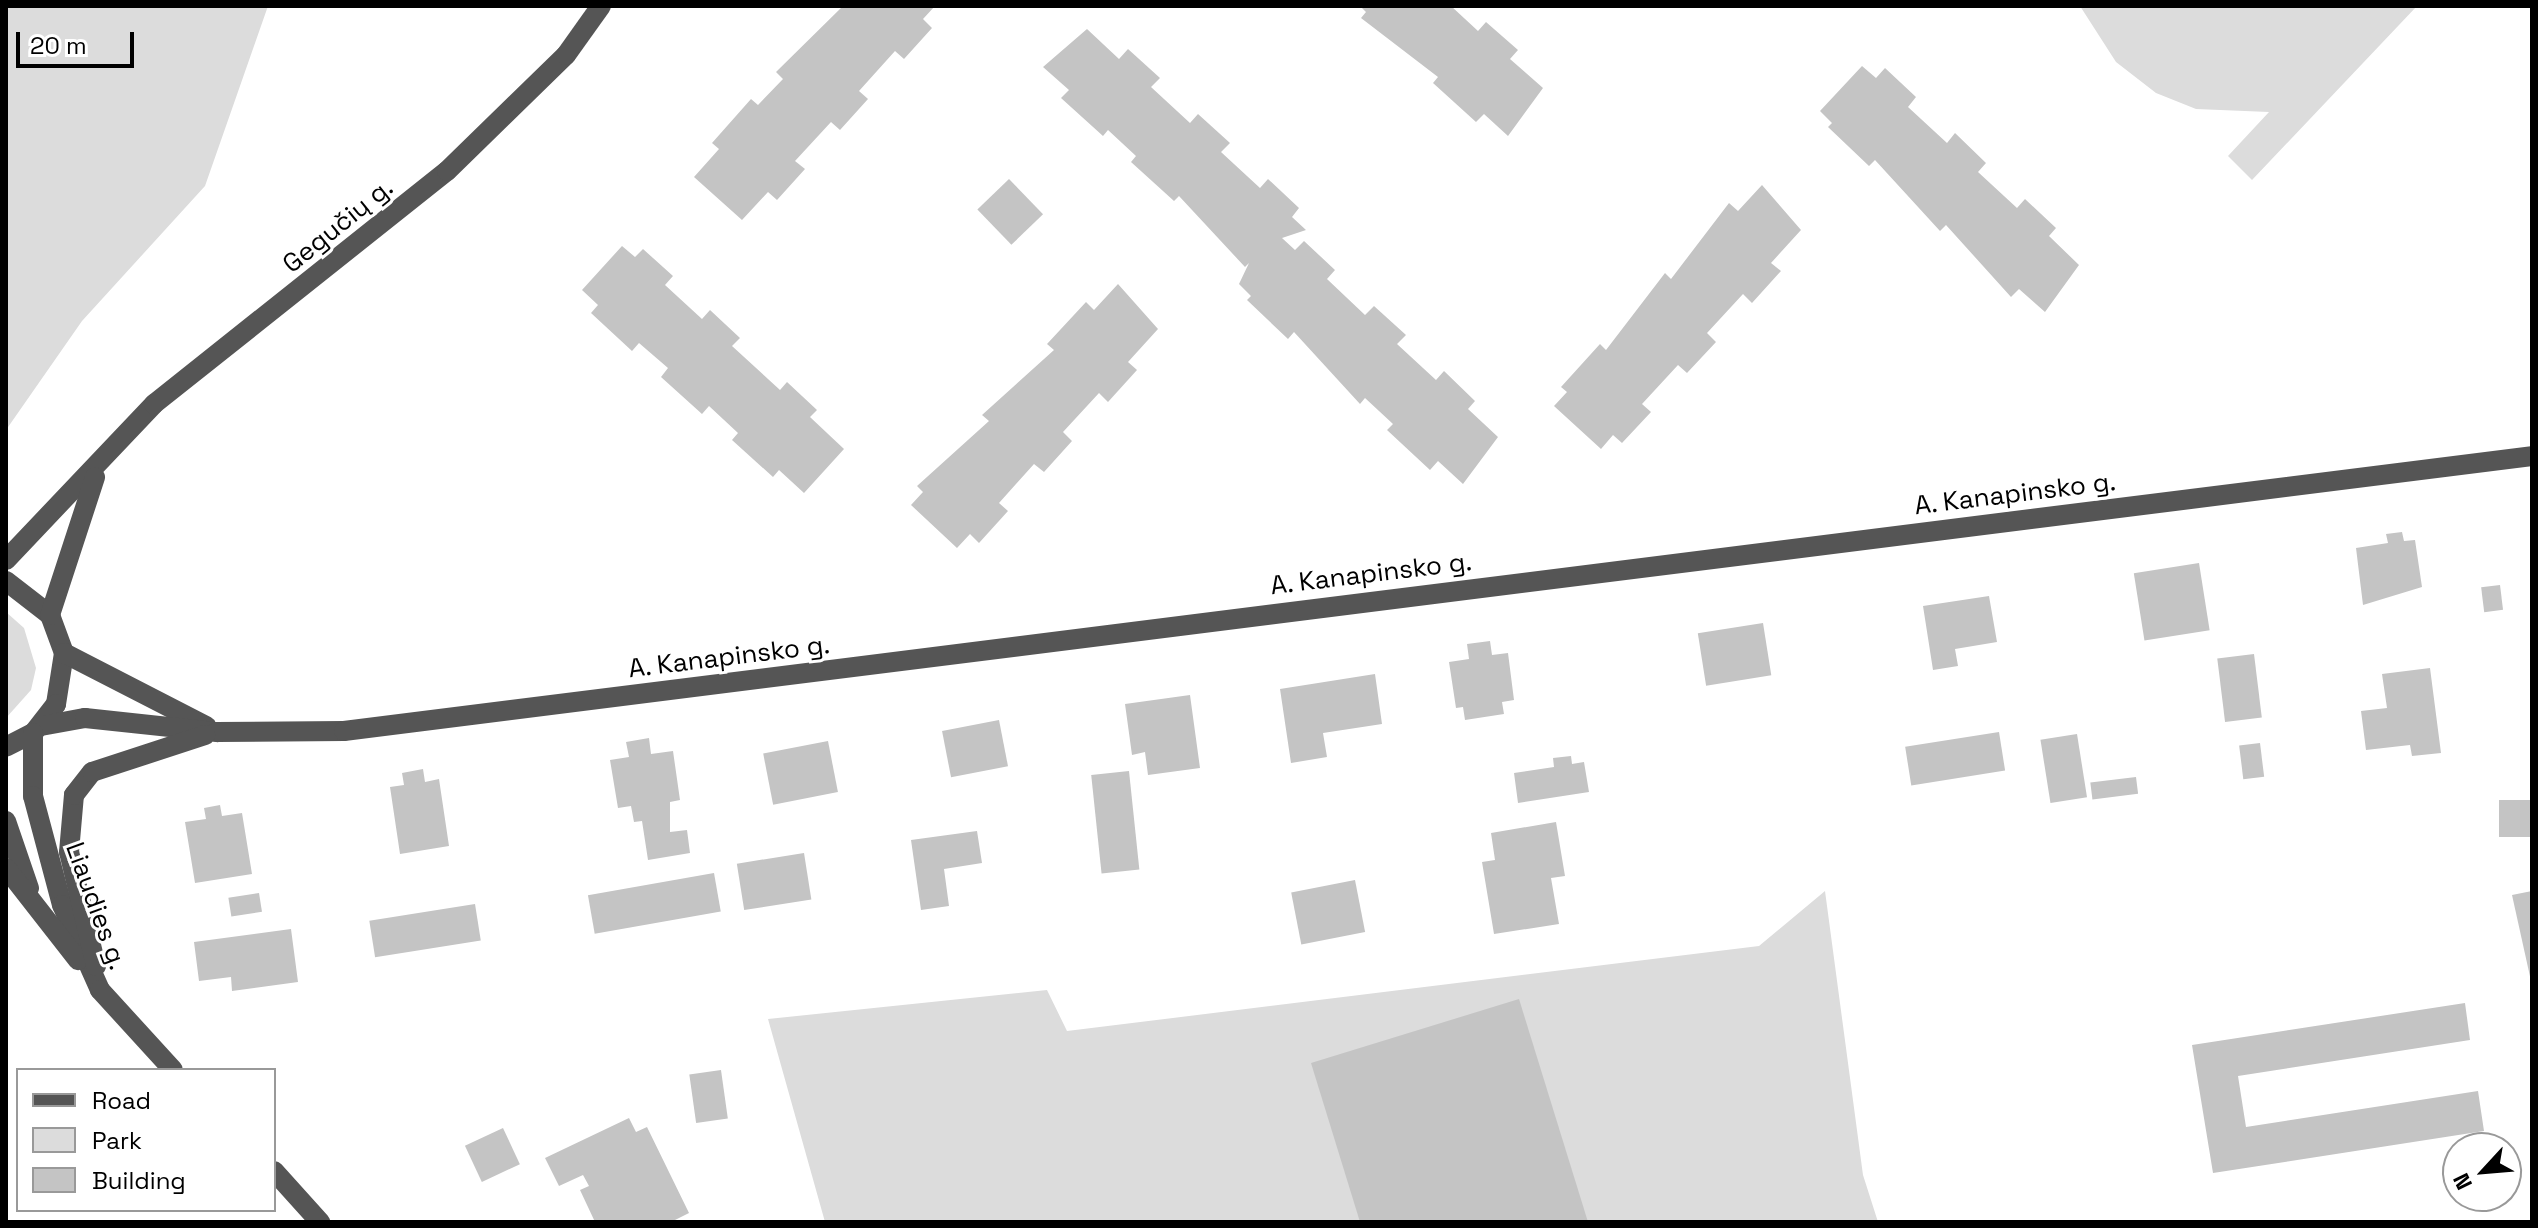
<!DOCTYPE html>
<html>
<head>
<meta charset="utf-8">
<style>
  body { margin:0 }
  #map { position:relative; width:2538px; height:1228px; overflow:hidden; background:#fff; font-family:"Space Grotesk",sans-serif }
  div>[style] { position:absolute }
  .green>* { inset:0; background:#dcdcdc }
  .building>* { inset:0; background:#c4c4c4; transform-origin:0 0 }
  .minor>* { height:20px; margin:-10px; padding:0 10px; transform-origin:10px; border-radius:10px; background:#555 }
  span { translate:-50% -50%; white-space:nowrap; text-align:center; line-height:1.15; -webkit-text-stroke:6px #fff; paint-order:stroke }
  .street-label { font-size:26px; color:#000 }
  .frame { position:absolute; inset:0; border:8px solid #000; pointer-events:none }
  .legend { position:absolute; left:16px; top:1068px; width:260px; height:144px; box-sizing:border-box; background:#fff; border:2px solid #999; margin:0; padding:10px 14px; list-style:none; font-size:24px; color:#000 }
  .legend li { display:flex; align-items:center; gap:16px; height:40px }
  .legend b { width:40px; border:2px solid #999 }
  .north { position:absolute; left:2442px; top:1132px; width:80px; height:80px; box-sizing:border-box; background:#fff; border:2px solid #999; border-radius:50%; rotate:244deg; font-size:22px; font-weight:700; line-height:32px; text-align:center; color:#000 }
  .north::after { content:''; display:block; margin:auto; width:28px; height:36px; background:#000; clip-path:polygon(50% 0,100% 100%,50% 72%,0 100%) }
  .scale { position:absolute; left:16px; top:32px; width:118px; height:36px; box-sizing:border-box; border:4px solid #000; border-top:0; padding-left:10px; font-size:24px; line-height:28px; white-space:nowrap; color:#000; -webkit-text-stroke:6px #fff; paint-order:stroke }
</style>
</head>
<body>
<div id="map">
  <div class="green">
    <i style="clip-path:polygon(6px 6px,268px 6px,205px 186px,82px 321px,6px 430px)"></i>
    <i style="clip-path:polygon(2080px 6px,2417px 6px,2252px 180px,2228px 156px,2269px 112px,2196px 109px,2156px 93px,2116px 62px)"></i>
    <i style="clip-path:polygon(6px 612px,24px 628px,36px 668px,31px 690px,6px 718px)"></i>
    <i style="clip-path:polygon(1825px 891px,1863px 1175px,1878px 1222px,825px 1222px,768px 1019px,1047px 990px,1067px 1031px,1759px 946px)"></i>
  </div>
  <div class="building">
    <i style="clip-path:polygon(843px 6px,935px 6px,923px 19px,932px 28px,904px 59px,895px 51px,859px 91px,868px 99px,840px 130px,831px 122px,795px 161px,805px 169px,777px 200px,768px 192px,742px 220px,694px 177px,719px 149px,712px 143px,751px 99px,758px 105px,783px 79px,776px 72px)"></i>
    <i style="clip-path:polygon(1360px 6px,1451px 6px,1478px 31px,1486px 22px,1518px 50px,1510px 59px,1543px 88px,1508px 136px,1484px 114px,1476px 122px,1433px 83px,1438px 77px,1361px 18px,1366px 12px)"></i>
    <i style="clip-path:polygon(1087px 29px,1119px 59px,1128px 49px,1160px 78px,1151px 87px,1190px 123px,1198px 114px,1230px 143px,1221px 152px,1260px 188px,1268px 179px,1299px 208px,1292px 217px,1306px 230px,1282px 238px,1295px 250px,1304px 241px,1335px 270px,1327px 279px,1365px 315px,1374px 306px,1406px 335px,1397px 344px,1436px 380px,1444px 371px,1475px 401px,1468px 409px,1498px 437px,1463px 484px,1438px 461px,1430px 470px,1387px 430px,1393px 424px,1365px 398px,1360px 404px,1294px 332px,1288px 339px,1247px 300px,1251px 296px,1239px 284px,1249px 263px,1245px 267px,1179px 196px,1174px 201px,1131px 162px,1136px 156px,1108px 130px,1103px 136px,1061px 98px,1069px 90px,1043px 67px)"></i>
    <i style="clip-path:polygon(1862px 66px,1876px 78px,1885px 68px,1916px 97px,1908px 107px,1947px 143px,1955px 133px,1986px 163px,1978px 172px,2017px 208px,2025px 199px,2056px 228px,2049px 236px,2079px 265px,2045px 312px,2019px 289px,2011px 297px,1946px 225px,1940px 231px,1875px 160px,1869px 166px,1828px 127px,1832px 123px,1820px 111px)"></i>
    <i style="left:1009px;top:179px;width:49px;height:44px;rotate:46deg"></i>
    <i style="clip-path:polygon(1762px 185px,1801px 230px,1771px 263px,1781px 271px,1752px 303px,1743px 294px,1707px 333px,1716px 342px,1687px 373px,1678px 365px,1642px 404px,1651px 412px,1622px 443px,1613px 435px,1601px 449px,1554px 406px,1567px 392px,1561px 387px,1600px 344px,1606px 350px,1665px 273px,1671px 279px,1729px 203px,1738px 211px)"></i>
    <i style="clip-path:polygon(622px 246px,635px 257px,643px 249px,673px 276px,665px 285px,702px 319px,710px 310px,740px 338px,732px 346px,780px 390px,787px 382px,817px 410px,810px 417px,844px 449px,804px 493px,779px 470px,773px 477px,732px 440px,738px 433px,709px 406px,702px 414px,661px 377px,668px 368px,639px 343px,632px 351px,591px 313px,598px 305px,582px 290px)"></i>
    <i style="clip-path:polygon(1118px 284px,1158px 329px,1128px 362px,1137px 370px,1108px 402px,1099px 393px,1063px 432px,1072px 441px,1044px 472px,1034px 464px,999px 503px,1008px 511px,979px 543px,970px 534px,957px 548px,911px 505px,923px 492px,917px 486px,989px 421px,982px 415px,1054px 350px,1047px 344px,1086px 302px,1094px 310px)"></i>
    <i style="clip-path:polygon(2402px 532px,2404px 541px,2415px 540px,2422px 587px,2363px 605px,2356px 548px,2388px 543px,2386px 534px)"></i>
    <i style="left:2199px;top:563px;width:68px;height:66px;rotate:81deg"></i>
    <i style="left:2500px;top:585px;width:25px;height:19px;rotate:83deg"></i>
    <i style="clip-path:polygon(1989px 596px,1997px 642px,1955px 649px,1958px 666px,1933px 670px,1923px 606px)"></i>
    <i style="left:1763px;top:623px;width:53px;height:66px;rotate:81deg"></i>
    <i style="clip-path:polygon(1490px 641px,1492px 655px,1508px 653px,1514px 700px,1502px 702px,1504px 714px,1465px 720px,1463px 707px,1456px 708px,1449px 662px,1469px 659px,1467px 644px)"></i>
    <i style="left:2254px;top:654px;width:64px;height:37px;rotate:83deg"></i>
    <i style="clip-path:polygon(2430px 668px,2441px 753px,2412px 756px,2410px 745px,2366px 750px,2361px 711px,2387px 708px,2382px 674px)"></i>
    <i style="clip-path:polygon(1375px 674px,1382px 724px,1323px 733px,1327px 757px,1291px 763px,1280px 689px)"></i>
    <i style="clip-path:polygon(1190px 695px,1200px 768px,1148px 775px,1145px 752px,1132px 755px,1125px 704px)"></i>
    <i style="left:999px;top:720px;width:47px;height:58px;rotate:79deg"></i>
    <i style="left:1999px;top:732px;width:39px;height:95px;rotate:81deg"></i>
    <i style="left:2077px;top:734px;width:64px;height:37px;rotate:81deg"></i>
    <i style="clip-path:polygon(649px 738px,651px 754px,673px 751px,680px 800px,670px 802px,670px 832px,687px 830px,690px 853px,648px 860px,642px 821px,634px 822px,631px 806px,618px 808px,610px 760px,629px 757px,626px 742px)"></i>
    <i style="left:828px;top:741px;width:52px;height:66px;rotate:79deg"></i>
    <i style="left:2260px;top:743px;width:34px;height:21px;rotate:83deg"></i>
    <i style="clip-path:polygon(1571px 756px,1572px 764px,1584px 762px,1589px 792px,1518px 803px,1514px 773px,1554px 767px,1553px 758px)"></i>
    <i style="clip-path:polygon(423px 769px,425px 782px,439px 779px,449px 846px,400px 854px,390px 787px,404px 785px,402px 773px)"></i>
    <i style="left:1129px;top:771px;width:99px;height:38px;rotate:84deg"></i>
    <i style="left:2136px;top:777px;width:17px;height:46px;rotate:83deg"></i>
    <i style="left:2532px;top:800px;width:37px;height:33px;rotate:90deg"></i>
    <i style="clip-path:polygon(220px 805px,222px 816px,242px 813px,252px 874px,195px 883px,185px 822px,206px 819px,204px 808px)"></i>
    <i style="clip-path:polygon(1556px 822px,1565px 876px,1551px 878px,1559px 924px,1494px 934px,1482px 862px,1495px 860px,1491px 833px)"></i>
    <i style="clip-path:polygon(977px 831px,982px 863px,944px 869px,949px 906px,921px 910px,911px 840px)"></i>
    <i style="left:804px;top:853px;width:47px;height:68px;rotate:81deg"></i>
    <i style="left:714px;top:873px;width:39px;height:128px;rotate:80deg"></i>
    <i style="left:1355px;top:880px;width:53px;height:65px;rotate:79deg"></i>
    <i style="clip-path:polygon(2532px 891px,2532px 981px,2531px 981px,2512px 895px)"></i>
    <i style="left:259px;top:893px;width:19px;height:31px;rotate:81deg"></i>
    <i style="left:475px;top:904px;width:37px;height:107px;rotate:81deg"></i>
    <i style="clip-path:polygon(291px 929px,298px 982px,232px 991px,231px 977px,199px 981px,194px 942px)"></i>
    <i style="clip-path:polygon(1519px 999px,1588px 1222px,1360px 1222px,1311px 1063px)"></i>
    <i style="clip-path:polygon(2465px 1003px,2470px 1040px,2238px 1076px,2246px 1127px,2478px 1091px,2484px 1131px,2213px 1173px,2192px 1045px)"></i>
    <i style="left:721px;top:1070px;width:49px;height:32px;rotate:82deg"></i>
    <i style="clip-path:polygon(629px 1118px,636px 1132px,647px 1127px,689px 1213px,671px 1222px,595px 1222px,580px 1190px,589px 1186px,583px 1175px,559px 1186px,545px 1158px)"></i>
    <i style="left:503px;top:1128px;width:40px;height:42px;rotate:65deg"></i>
  </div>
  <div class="minor">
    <i style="left:6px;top:560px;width:215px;rotate:-46.5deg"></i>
    <i style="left:154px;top:404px;width:374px;rotate:-38.5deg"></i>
    <i style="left:447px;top:171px;width:166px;rotate:-44.3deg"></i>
    <i style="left:566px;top:55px;width:60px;rotate:-54.5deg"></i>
    <i style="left:6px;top:581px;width:56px;rotate:37.7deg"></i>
    <i style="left:50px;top:615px;width:40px;rotate:69.8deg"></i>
    <i style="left:64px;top:653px;width:52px;rotate:98.9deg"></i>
    <i style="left:56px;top:704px;width:37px;rotate:128deg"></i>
    <i style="left:33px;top:733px;width:30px;rotate:153deg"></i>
    <i style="left:50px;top:615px;width:145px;rotate:-71.9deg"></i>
    <i style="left:64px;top:653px;width:160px;rotate:27.2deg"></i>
    <i style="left:41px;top:726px;width:45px;rotate:-10.3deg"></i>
    <i style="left:85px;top:718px;width:133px;rotate:6.1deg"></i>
    <i style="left:217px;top:732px;width:127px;rotate:-0.5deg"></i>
    <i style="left:344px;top:731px;width:2205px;rotate:-7.16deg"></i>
    <i style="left:33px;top:733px;width:63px;rotate:90deg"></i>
    <i style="left:33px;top:796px;width:113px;rotate:75.1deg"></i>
    <i style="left:62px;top:905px;width:93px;rotate:65.9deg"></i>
    <i style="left:100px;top:990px;width:108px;rotate:47.6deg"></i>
    <i style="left:6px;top:821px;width:71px;rotate:71.1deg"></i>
    <i style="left:6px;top:868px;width:117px;rotate:52deg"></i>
    <i style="left:96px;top:966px;width:117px;rotate:-103.3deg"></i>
    <i style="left:69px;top:852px;width:57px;rotate:-85deg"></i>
    <i style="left:74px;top:795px;width:29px;rotate:-52deg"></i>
    <i style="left:92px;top:772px;width:119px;rotate:-18.1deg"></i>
    <i style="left:274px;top:1171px;width:69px;rotate:48deg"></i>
  </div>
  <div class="street-label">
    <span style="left:338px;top:226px;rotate:-39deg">Gegučių g.</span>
    <span style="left:2015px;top:494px;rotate:-7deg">A. Kanapinsko g.</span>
    <span style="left:1371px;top:574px;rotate:-7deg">A. Kanapinsko g.</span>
    <span style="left:729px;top:657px;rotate:-7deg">A. Kanapinsko g.</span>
    <span style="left:96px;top:906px;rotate:70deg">Liaudies g.</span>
  </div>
  <div class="frame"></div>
  <ul class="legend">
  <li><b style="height:10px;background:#555"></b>Road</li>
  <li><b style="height:22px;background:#dcdcdc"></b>Park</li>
  <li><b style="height:22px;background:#c4c4c4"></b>Building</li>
  </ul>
  <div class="north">N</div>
  <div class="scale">20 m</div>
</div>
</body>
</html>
